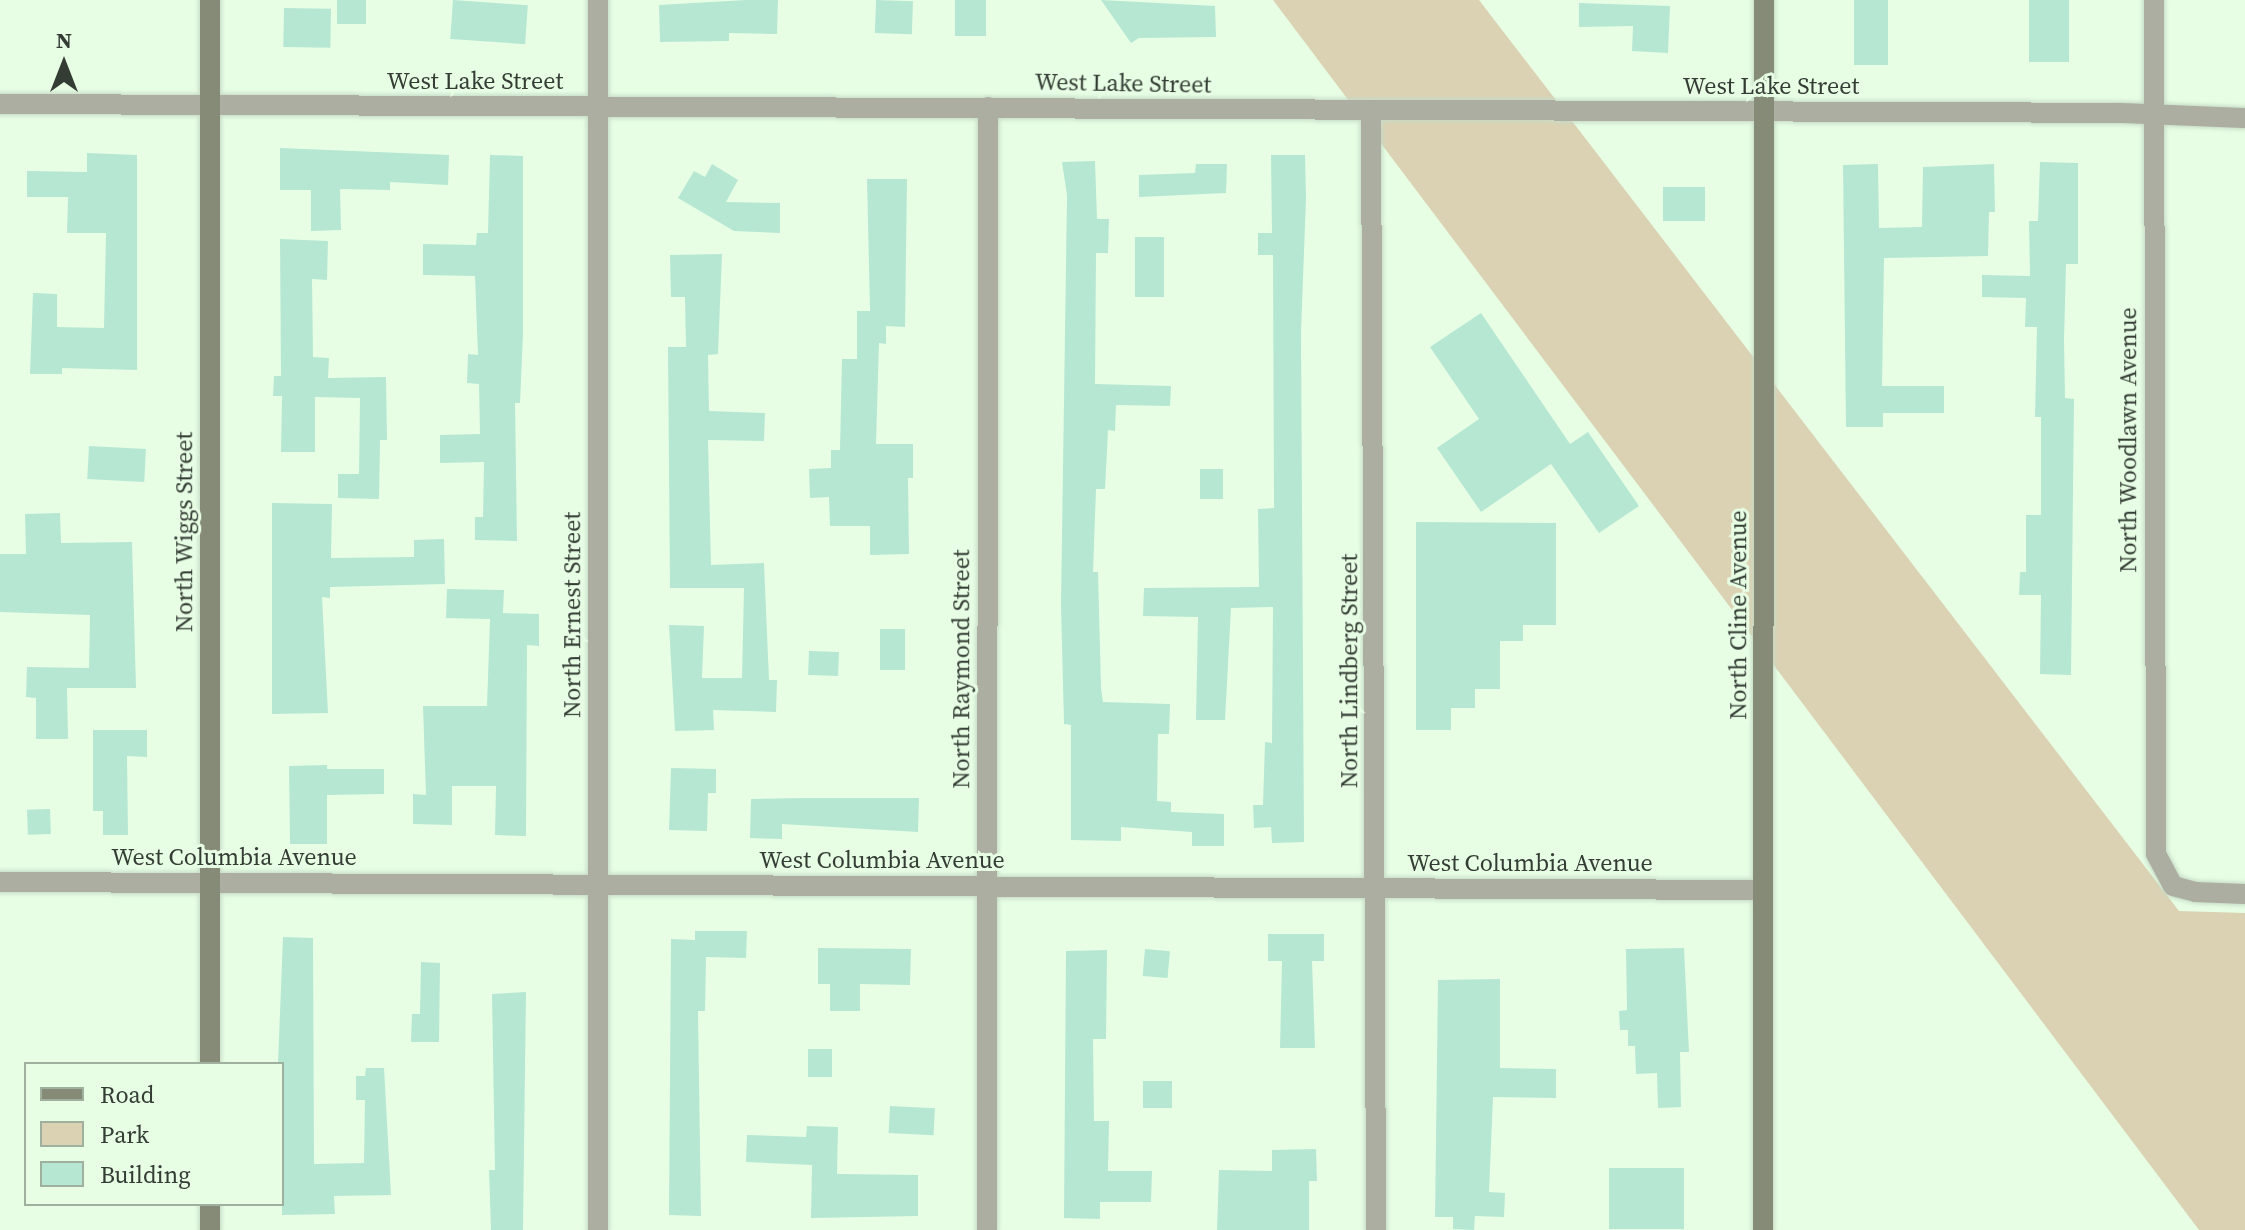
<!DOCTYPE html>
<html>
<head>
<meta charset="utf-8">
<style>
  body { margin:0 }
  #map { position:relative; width:2245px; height:1230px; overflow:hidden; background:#e7fee5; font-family:"Source Serif 4",serif }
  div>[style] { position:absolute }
  .green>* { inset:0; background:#dbd2b3 }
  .building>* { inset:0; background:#b6e7d3; transform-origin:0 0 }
  .roads { filter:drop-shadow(0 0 2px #c7dbc5) drop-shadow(0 0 2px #c7dbc5) }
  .street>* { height:20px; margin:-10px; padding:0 10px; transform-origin:10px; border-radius:10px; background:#abaea1 }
  .secondary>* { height:20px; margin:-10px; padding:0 10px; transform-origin:10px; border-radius:10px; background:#868b78 }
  span { translate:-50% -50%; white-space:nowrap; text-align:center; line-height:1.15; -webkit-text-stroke:6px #e7fee5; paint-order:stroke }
  .street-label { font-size:24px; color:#343d34 }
  .legend { position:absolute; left:24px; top:1062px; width:260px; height:144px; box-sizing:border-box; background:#e7fee5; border:2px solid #9fb19e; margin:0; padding:10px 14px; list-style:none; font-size:24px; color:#343d34 }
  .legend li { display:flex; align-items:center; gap:16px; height:40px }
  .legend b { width:40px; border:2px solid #9fb19e }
  .north { position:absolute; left:24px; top:24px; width:80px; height:80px; -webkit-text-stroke:6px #e7fee5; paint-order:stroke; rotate:0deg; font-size:22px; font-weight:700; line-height:32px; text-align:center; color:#343d34 }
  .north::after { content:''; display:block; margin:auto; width:28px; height:36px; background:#343d34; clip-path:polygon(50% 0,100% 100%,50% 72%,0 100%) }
</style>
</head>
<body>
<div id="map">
  <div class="green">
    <i style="clip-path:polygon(1273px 0,1479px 0,2179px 911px,2245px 913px,2245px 1230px,2199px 1230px)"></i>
  </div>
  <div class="building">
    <i style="left:337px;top:0;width:29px;height:24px"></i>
    <i style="left:453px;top:0;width:75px;height:39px;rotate:4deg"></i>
    <i style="clip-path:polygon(746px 0,778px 0,777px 34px,729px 33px,729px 41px,660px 42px,659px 5px)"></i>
    <i style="left:876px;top:0;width:37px;height:33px;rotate:2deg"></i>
    <i style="left:955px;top:0;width:31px;height:36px"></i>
    <i style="clip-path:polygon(1101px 0,1215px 6px,1216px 37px,1139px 38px,1131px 43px)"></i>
    <i style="left:1854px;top:0;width:34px;height:65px"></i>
    <i style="left:2029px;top:0;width:40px;height:62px"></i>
    <i style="clip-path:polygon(1579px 3px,1670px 6px,1668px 53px,1632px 51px,1633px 26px,1579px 27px)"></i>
    <i style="left:284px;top:8px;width:47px;height:39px;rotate:1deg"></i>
    <i style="clip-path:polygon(280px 148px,449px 155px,448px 185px,390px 182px,390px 190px,340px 189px,341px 230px,311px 231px,311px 190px,280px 190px)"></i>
    <i style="clip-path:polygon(87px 153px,137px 155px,137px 370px,62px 368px,62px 374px,30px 374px,33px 293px,57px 294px,57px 327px,104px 328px,106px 233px,67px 233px,68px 197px,27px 197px,27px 171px,87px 172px)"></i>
    <i style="clip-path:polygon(490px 155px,523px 156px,523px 334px,520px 403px,515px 403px,517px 541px,475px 540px,475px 517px,483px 517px,484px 462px,440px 463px,440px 435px,480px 434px,479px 384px,467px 383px,468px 354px,478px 355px,475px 276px,423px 275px,423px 244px,476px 245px,477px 233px,488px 233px)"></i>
    <i style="clip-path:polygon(1271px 155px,1305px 155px,1306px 198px,1301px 332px,1304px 842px,1272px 843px,1271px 827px,1254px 828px,1253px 805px,1263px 805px,1265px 742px,1272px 743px,1273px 607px,1231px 608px,1225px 720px,1196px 720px,1198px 617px,1143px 616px,1144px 588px,1259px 587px,1258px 509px,1274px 508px,1273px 255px,1258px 255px,1258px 233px,1272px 233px)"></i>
    <i style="clip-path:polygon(1095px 161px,1097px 219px,1109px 219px,1108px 253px,1096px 253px,1095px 384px,1171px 386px,1170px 406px,1116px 405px,1115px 431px,1108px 430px,1105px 489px,1096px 489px,1093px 572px,1098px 572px,1101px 688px,1103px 702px,1170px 704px,1169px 734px,1158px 734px,1157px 801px,1171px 802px,1171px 812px,1224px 814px,1224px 846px,1192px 846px,1192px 832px,1121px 827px,1121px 841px,1071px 840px,1071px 725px,1064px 724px,1061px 605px,1067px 195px,1062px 162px)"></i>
    <i style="clip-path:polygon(2040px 162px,2078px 163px,2078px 264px,2066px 264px,2064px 341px,2065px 398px,2074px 399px,2071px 675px,2040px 674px,2041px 595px,2019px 595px,2020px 572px,2026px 572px,2026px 515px,2041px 515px,2041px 417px,2035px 417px,2037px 327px,2025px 327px,2026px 298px,1982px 297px,1982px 275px,2030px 276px,2029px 221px,2038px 221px)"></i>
    <i style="clip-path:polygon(712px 164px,738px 180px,726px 202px,780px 203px,780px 233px,734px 231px,678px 198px,694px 171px,705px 177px)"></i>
    <i style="clip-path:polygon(1196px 164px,1227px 164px,1226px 193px,1139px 197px,1139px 175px,1195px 173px)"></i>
    <i style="clip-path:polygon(1878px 164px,1879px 228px,1922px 227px,1923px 167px,1994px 164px,1995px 212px,1989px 212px,1988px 256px,1884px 258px,1882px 386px,1944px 386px,1944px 413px,1883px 413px,1883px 427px,1846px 427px,1843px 165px)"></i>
    <i style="clip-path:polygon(867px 179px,907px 179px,905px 327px,886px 326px,886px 344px,879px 343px,876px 444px,913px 444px,913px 478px,908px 478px,909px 554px,870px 555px,870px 526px,830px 526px,829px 497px,810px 498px,809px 469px,831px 468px,831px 450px,840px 450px,842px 359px,857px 359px,857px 311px,870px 311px)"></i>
    <i style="left:1705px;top:187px;width:34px;height:42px;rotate:90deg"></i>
    <i style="left:1135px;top:237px;width:29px;height:60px"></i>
    <i style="clip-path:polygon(280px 239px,328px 241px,327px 280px,312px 279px,313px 357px,329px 358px,328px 378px,386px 377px,387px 440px,380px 440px,379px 499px,338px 498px,338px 474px,359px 474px,360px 398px,315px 397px,315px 452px,281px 452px,282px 396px,273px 396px,274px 376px,281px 376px)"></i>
    <i style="clip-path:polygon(722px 254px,718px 354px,708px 355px,709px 411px,765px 413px,764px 441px,708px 440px,711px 565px,764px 563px,769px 680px,777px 680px,776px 712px,713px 710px,714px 730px,675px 731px,669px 625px,704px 626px,702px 678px,742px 678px,744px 588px,670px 588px,668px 347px,686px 347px,685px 297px,671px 297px,670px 255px)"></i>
    <i style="clip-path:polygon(1481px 313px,1570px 444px,1588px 432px,1639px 506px,1599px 533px,1551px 464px,1481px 512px,1437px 448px,1479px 419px,1430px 347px)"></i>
    <i style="left:89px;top:446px;width:57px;height:33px;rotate:3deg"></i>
    <i style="left:1200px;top:469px;width:23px;height:30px"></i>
    <i style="clip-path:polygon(272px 503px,332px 504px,331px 558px,414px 557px,414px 540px,444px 539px,445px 584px,330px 587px,330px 598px,322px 597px,328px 713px,272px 714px)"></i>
    <i style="clip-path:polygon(60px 513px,61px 543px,132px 542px,136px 688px,67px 688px,68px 739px,36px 739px,36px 698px,26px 697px,27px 667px,89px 668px,90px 615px,0 612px,0 554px,26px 554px,25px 514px)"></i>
    <i style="clip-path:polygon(1416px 522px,1556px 523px,1556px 625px,1523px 625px,1523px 641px,1500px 641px,1500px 689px,1475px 689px,1475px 708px,1451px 708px,1451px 730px,1416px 730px)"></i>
    <i style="clip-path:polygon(447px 589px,504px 590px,503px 613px,539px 614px,539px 646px,527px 645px,526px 836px,495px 835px,496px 786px,452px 786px,452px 825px,413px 824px,413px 794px,426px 795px,423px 706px,487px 706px,490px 619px,446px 618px)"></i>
    <i style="left:880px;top:629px;width:25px;height:41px"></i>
    <i style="left:809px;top:651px;width:30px;height:24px;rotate:2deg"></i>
    <i style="clip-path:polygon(93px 730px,147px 730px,147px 757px,127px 756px,128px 835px,103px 835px,103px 811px,93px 811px)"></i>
    <i style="clip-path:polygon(327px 765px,327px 769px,384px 769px,384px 794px,327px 795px,327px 844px,290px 844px,289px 766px)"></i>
    <i style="clip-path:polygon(671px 768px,716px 769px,716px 793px,708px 793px,707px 831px,669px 830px)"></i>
    <i style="clip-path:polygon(804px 798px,919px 798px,918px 832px,782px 824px,782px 839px,750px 838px,751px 799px)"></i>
    <i style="left:50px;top:809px;width:25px;height:23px;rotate:88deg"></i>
    <i style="clip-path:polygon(695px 931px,747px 931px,746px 958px,706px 957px,705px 1011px,698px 1011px,701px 1216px,669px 1215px,671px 939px,695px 940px)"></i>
    <i style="clip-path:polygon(1268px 934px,1324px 934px,1324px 961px,1312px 961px,1315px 1048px,1280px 1048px,1282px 961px,1268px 961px)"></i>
    <i style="clip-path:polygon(283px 937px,313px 938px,314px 1164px,364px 1163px,365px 1100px,356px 1100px,356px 1076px,365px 1076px,366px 1068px,384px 1068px,391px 1195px,334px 1196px,335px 1214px,282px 1215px,282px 1064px,278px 1064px)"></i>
    <i style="clip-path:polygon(818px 948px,911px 949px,910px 985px,860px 984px,860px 1011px,830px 1011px,830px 984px,818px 984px)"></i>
    <i style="clip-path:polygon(1684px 948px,1689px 1052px,1680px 1052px,1681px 1107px,1658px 1108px,1657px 1073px,1636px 1074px,1635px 1046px,1628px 1046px,1628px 1030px,1620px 1030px,1619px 1011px,1627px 1010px,1626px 949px)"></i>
    <i style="left:1145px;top:949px;width:25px;height:27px;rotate:5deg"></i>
    <i style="clip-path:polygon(1107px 950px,1106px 1039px,1093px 1039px,1094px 1121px,1109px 1121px,1108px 1171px,1152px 1171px,1151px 1202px,1100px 1202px,1100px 1219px,1064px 1218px,1066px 951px)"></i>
    <i style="clip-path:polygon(421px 962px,440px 963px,439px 1042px,411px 1042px,412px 1014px,420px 1014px)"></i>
    <i style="clip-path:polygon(1500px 979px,1500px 1068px,1556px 1069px,1556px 1098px,1493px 1097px,1489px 1192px,1505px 1193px,1504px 1217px,1475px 1216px,1474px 1230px,1453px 1229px,1453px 1217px,1435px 1217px,1438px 980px)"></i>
    <i style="clip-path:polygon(526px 992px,523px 1230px,491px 1230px,489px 1170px,495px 1170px,492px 994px)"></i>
    <i style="left:808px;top:1049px;width:24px;height:28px"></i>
    <i style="left:1143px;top:1081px;width:29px;height:27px"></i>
    <i style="left:890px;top:1106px;width:45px;height:27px;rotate:3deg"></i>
    <i style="clip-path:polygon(807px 1126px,838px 1127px,837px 1174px,918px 1175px,918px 1216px,811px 1218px,812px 1165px,746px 1162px,747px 1135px,806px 1137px)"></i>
    <i style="clip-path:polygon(1316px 1149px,1317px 1181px,1309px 1181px,1309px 1230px,1217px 1230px,1219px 1170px,1272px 1171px,1272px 1150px)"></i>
    <i style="left:1609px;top:1168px;width:75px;height:61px"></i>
  </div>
  <div class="roads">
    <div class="street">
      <i style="left:2154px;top:0;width:854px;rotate:89.87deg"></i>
      <i style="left:2156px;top:854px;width:36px;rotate:62deg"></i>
      <i style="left:2173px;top:886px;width:23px;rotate:15deg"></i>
      <i style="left:2195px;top:892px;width:50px;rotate:2.3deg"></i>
      <i style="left:0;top:104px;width:2120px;rotate:0.24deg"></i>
      <i style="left:2120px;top:113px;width:125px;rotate:2.3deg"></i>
      <i style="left:1371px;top:113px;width:1117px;rotate:89.74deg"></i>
      <i style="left:0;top:882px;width:1763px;rotate:0.26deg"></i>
      <i style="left:598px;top:1230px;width:1230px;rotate:-90deg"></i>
      <i style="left:987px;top:1230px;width:1123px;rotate:-89.95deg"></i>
    </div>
    <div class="secondary">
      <i style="left:210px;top:0;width:1064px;rotate:90deg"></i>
      <i style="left:210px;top:1204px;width:26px;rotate:90deg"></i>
      <i style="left:1763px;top:1230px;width:1230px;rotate:-89.95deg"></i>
    </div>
  </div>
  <div class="street-label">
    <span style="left:475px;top:81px">West Lake Street</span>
    <span style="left:1123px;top:83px;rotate:1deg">West Lake Street</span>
    <span style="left:1771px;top:86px">West Lake Street</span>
    <span style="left:2128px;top:440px;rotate:-90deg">North Woodlawn Avenue</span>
    <span style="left:184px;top:532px;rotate:-90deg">North Wiggs Street</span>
    <span style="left:572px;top:615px;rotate:-90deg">North Ernest Street</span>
    <span style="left:1738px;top:615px;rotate:-90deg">North Cline Avenue</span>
    <span style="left:961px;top:669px;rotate:-90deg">North Raymond Street</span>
    <span style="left:1349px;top:671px;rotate:-90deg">North Lindberg Street</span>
    <span style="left:234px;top:857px">West Columbia Avenue</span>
    <span style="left:882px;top:860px">West Columbia Avenue</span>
    <span style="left:1530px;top:863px">West Columbia Avenue</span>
  </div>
  <ul class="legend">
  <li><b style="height:10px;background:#868b78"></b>Road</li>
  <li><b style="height:22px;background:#dbd2b3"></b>Park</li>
  <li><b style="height:22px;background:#b6e7d3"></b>Building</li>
  </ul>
  <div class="north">N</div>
</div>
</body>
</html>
